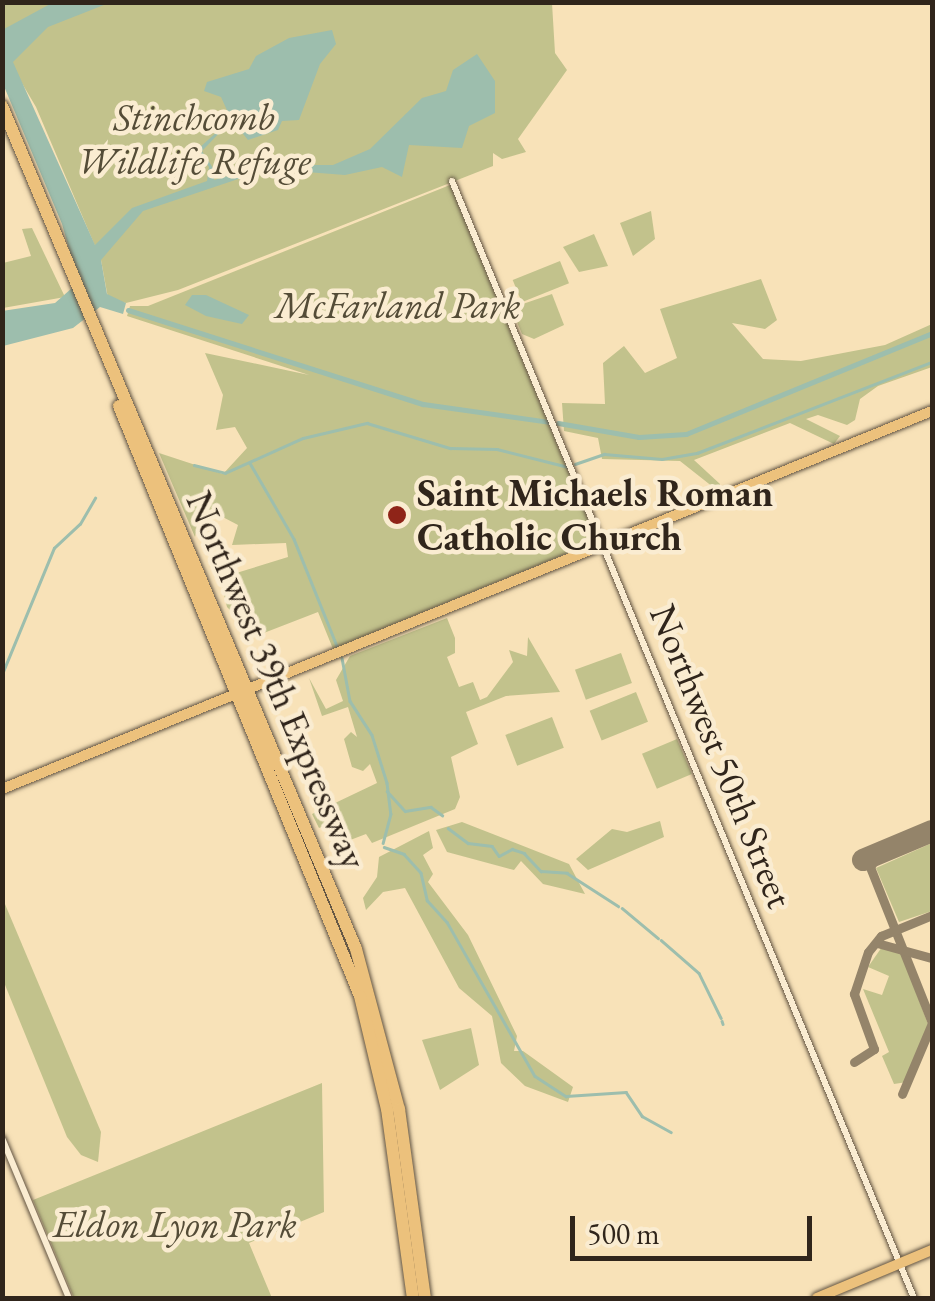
<!DOCTYPE html>
<html>
<head>
<meta charset="utf-8">
<style>
  body { margin:0 }
  #map { position:relative; width:935px; height:1301px; overflow:hidden; background:#f8e2b8; font-family:"EB Garamond",serif }
  div>[style] { position:absolute }
  .green>* { inset:0; background:#c2c28c; transform-origin:0 0 }
  .water>* { inset:0; background:#9dbead }
  .stream>* { height:2.5px; margin:-1.25px; padding:0 1.25px; transform-origin:1.25px; border-radius:1.25px; background:#9dbead }
  .canal>* { height:5px; margin:-2.5px; padding:0 2.5px; transform-origin:2.5px; border-radius:2.5px; background:#9dbead }
  .taxiway>* { height:9px; margin:-4.5px; padding:0 4.5px; transform-origin:4.5px; border-radius:4.5px; background:#94846a }
  .runway>* { height:22px; margin:-11px; padding:0 11px; transform-origin:11px; border-radius:11px; background:#94846a }
  .roads { filter:drop-shadow(0 0 2px #625442) drop-shadow(0 0 2px #625442) }
  .minor>* { height:6px; margin:-3px; padding:0 3px; transform-origin:3px; border-radius:3px; background:#faecd1 }
  .major>* { height:10px; margin:-5px; padding:0 5px; transform-origin:5px; border-radius:5px; background:#ecc17c }
  .highway>* { height:12px; margin:-6px; padding:0 6px; transform-origin:6px; border-radius:6px; background:#ecc17c }
  .dots>* { width:28px; height:28px; translate:-50% -50%; box-sizing:border-box; border:5px solid #faecd1; border-radius:50% }
  span { translate:-50% -50%; white-space:nowrap; text-align:center; line-height:1.15; -webkit-text-stroke:9px #faecd1; paint-order:stroke }
  .park-label { font-size:38px; color:#544c37; font-style:italic }
  .poi-label { font-size:38px; color:#30251b; font-weight:700 }
  .left { translate:0 -50%; text-align:left }
  .street-label { font-size:38px; color:#30251b }
  .frame { position:absolute; inset:0; border:5px solid #30251b; pointer-events:none }
  .scale { position:absolute; left:570px; top:1216px; width:242px; height:45px; box-sizing:border-box; border:5px solid #30251b; border-top:0; padding-left:12px; font-size:30px; line-height:35px; white-space:nowrap; color:#30251b; -webkit-text-stroke:8px #faecd1; paint-order:stroke }
</style>
</head>
<body>
<div id="map">
  <div class="green">
    <i style="clip-path:polygon(2px 3px,552px 3px,555px 53px,567px 70px,518px 139px,526px 152px,502px 159px,493px 153px,493px 166px,178px 290px,126px 303px,108px 298px,101px 260px,36px 107px,3px 51px)"></i>
    <i style="clip-path:polygon(450px 185px,597px 541px,333px 649px,318px 612px,256px 636px,227px 607px,220px 578px,288px 557px,286px 543px,232px 545px,238px 525px,217px 514px,200px 514px,195px 537px,159px 453px,223px 474px,247px 448px,235px 427px,216px 430px,223px 395px,205px 353px,309px 375px,127px 316px,130px 306px,148px 306px)"></i>
    <i style="clip-path:polygon(651px 211px,655px 239px,633px 256px,620px 223px)"></i>
    <i style="clip-path:polygon(32px 228px,65px 297px,3px 308px,3px 263px,31px 256px,22px 229px)"></i>
    <i style="clip-path:polygon(594px 234px,608px 266px,579px 272px,563px 247px)"></i>
    <i style="left:560px;top:261px;width:24px;height:51px;rotate:68deg"></i>
    <i style="clip-path:polygon(761px 279px,777px 320px,765px 329px,732px 323px,763px 359px,801px 361px,885px 345px,932px 324px,932px 367px,878px 386px,860px 399px,855px 420px,847px 425px,818px 415px,806px 419px,840px 436px,834px 444px,790px 423px,694px 460px,720px 484px,718px 491px,680px 461px,602px 459px,598px 438px,564px 431px,562px 403px,605px 404px,603px 363px,624px 346px,645px 373px,677px 358px,660px 309px)"></i>
    <i style="clip-path:polygon(552px 294px,564px 325px,534px 339px,522px 334px,511px 308px)"></i>
    <i style="clip-path:polygon(447px 618px,455px 638px,455px 653px,447px 657px,459px 687px,473px 682px,480px 700px,487px 697px,513px 662px,509px 650px,527px 656px,528px 637px,560px 692px,506px 696px,466px 712px,478px 744px,451px 757px,460px 797px,455px 809px,372px 843px,366px 834px,345px 842px,333px 822px,319px 828px,312px 814px,377px 783px,370px 764px,363px 771px,352px 767px,344px 739px,351px 732px,357px 737px,348px 707px,322px 716px,309px 678px,326px 709px,343px 701px,336px 680px,350px 656px)"></i>
    <i style="left:621px;top:653px;width:32px;height:49px;rotate:70deg"></i>
    <i style="left:636px;top:692px;width:32px;height:50px;rotate:68deg"></i>
    <i style="left:552px;top:717px;width:33px;height:50px;rotate:69deg"></i>
    <i style="left:677px;top:739px;width:38px;height:38px;rotate:67deg"></i>
    <i style="clip-path:polygon(660px 821px,664px 837px,588px 870px,576px 859px,612px 829px,627px 832px)"></i>
    <i style="clip-path:polygon(462px 822px,569px 864px,585px 894px,543px 884px,521px 861px,514px 870px,447px 852px,436px 830px)"></i>
    <i style="clip-path:polygon(429px 831px,433px 848px,423px 855px,433px 874px,428px 882px,468px 935px,517px 1036px,514px 1051px,523px 1051px,573px 1087px,568px 1102px,525px 1086px,501px 1063px,492px 1016px,459px 988px,405px 888px,383px 892px,366px 910px,363px 898px,377px 877px,379px 857px)"></i>
    <i style="clip-path:polygon(932px 843px,932px 911px,899px 922px,876px 868px)"></i>
    <i style="clip-path:polygon(2px 897px,101px 1132px,98px 1162px,81px 1155px,67px 1137px,3px 980px)"></i>
    <i style="clip-path:polygon(884px 944px,901px 953px,928px 1024px,907px 1082px,894px 1084px,882px 1056px,889px 1052px,863px 989px,882px 995px,889px 976px,868px 967px)"></i>
    <i style="clip-path:polygon(471px 1028px,479px 1065px,440px 1090px,422px 1040px)"></i>
    <i style="clip-path:polygon(322px 1083px,324px 1212px,249px 1243px,272px 1298px,74px 1298px,33px 1200px)"></i>
  </div>
  <div class="water">
    <i style="clip-path:polygon(52px 3px,109px 3px,48px 27px,13px 62px,95px 245px,132px 208px,207px 181px,209px 167px,197px 150px,231px 119px,221px 97px,204px 91px,207px 82px,249px 69px,256px 56px,289px 38px,332px 30px,336px 44px,320px 64px,299px 120px,282px 121px,278px 130px,248px 140px,235px 124px,225px 127px,202px 151px,213px 168px,214px 180px,267px 165px,333px 165px,370px 149px,422px 98px,446px 91px,453px 70px,477px 54px,495px 81px,495px 113px,469px 126px,462px 148px,409px 145px,402px 177px,382px 167px,345px 175px,268px 169px,143px 211px,101px 260px,107px 294px,126px 303px,123px 314px,100px 307px,73px 328px,3px 346px,2px 311px,55px 303px,72px 288px,73px 263px,62px 224px,3px 84px,4px 29px)"></i>
    <i style="clip-path:polygon(192px 295px,206px 295px,249px 315px,242px 324px,206px 316px,185px 305px)"></i>
  </div>
  <div class="stream">
    <i style="left:250px;top:463px;width:88px;rotate:59.9deg"></i>
    <i style="left:294px;top:539px;width:115px;rotate:68.1deg"></i>
    <i style="left:575px;top:464px;width:31px;rotate:-19deg"></i>
    <i style="left:604px;top:454px;width:58px;rotate:4.9deg"></i>
    <i style="left:662px;top:459px;width:36px;rotate:-10deg"></i>
    <i style="left:697px;top:453px;width:252px;rotate:-21.2deg"></i>
    <i style="left:194px;top:465px;width:32px;rotate:14deg"></i>
    <i style="left:225px;top:473px;width:85px;rotate:-24.2deg"></i>
    <i style="left:303px;top:438px;width:66px;rotate:-13.2deg"></i>
    <i style="left:367px;top:423px;width:87px;rotate:16.8deg"></i>
    <i style="left:450px;top:448px;width:47px;rotate:1.2deg"></i>
    <i style="left:497px;top:449px;width:73px;rotate:14.2deg"></i>
    <i style="left:342px;top:658px;width:44px;rotate:79.5deg"></i>
    <i style="left:350px;top:701px;width:40px;rotate:57.1deg"></i>
    <i style="left:372px;top:735px;width:50px;rotate:72.6deg"></i>
    <i style="left:387px;top:783px;width:31px;rotate:83deg"></i>
    <i style="left:391px;top:814px;width:30px;rotate:105deg"></i>
    <i style="left:2px;top:674px;width:136px;rotate:-67.6deg"></i>
    <i style="left:54px;top:548px;width:35px;rotate:-43deg"></i>
    <i style="left:80px;top:524px;width:30px;rotate:-60deg"></i>
    <i style="left:387px;top:791px;width:27px;rotate:48deg"></i>
    <i style="left:405px;top:811px;width:26px;rotate:-9deg"></i>
    <i style="left:431px;top:807px;width:14px;rotate:36deg"></i>
    <i style="left:448px;top:828px;width:25px;rotate:37deg"></i>
    <i style="left:468px;top:843px;width:24px;rotate:7deg"></i>
    <i style="left:492px;top:846px;width:12px;rotate:55deg"></i>
    <i style="left:499px;top:856px;width:15px;rotate:-28deg"></i>
    <i style="left:512px;top:849px;width:13px;rotate:18deg"></i>
    <i style="left:524px;top:853px;width:25px;rotate:47deg"></i>
    <i style="left:541px;top:871px;width:26px;rotate:4deg"></i>
    <i style="left:567px;top:873px;width:61px;rotate:32.9deg"></i>
    <i style="left:384px;top:847px;width:21px;rotate:19deg"></i>
    <i style="left:404px;top:854px;width:25px;rotate:48deg"></i>
    <i style="left:421px;top:873px;width:28px;rotate:77deg"></i>
    <i style="left:427px;top:900px;width:30px;rotate:48deg"></i>
    <i style="left:447px;top:922px;width:177px;rotate:60.3deg"></i>
    <i style="left:535px;top:1076px;width:37px;rotate:33deg"></i>
    <i style="left:566px;top:1096px;width:60px;rotate:-3.8deg"></i>
    <i style="left:626px;top:1092px;width:29px;rotate:56deg"></i>
    <i style="left:642px;top:1116px;width:33px;rotate:29deg"></i>
    <i style="left:622px;top:908px;width:47px;rotate:39.8deg"></i>
    <i style="left:661px;top:940px;width:50px;rotate:41deg"></i>
    <i style="left:699px;top:973px;width:50px;rotate:63.9deg"></i>
    <i style="left:722px;top:1021px;width:3px;rotate:72deg"></i>
  </div>
  <div class="canal">
    <i style="left:128px;top:310px;width:310px;rotate:17.7deg"></i>
    <i style="left:423px;top:404px;width:127px;rotate:8.1deg"></i>
    <i style="left:558px;top:423px;width:82px;rotate:9.8deg"></i>
    <i style="left:639px;top:437px;width:47px;rotate:-3.7deg"></i>
    <i style="left:686px;top:434px;width:266px;rotate:-22.3deg"></i>
  </div>
  <div class="taxiway">
    <i style="left:880px;top:852px;width:18px;rotate:124deg"></i>
    <i style="left:870px;top:867px;width:168px;rotate:68.3deg"></i>
    <i style="left:932px;top:1023px;width:77px;rotate:112.9deg"></i>
    <i style="left:877px;top:943px;width:57px;rotate:15.3deg"></i>
    <i style="left:854px;top:1062px;width:24px;rotate:-33deg"></i>
    <i style="left:874px;top:1049px;width:59px;rotate:-110deg"></i>
    <i style="left:854px;top:994px;width:44px;rotate:-71.6deg"></i>
    <i style="left:868px;top:952px;width:21px;rotate:-51deg"></i>
    <i style="left:881px;top:936px;width:55px;rotate:-22.4deg"></i>
  </div>
  <div class="runway">
    <i style="left:863px;top:860px;width:75px;rotate:-22.8deg"></i>
  </div>
  <div class="roads">
    <div class="minor">
      <i style="left:452px;top:181px;width:1209px;rotate:67.53deg"></i>
      <i style="left:2px;top:1138px;width:173px;rotate:67.3deg"></i>
    </div>
    <div class="major">
      <i style="left:2px;top:789px;width:1004px;rotate:-22.12deg"></i>
      <i style="left:817px;top:1298px;width:125px;rotate:-22.7deg"></i>
    </div>
    <div class="highway">
      <i style="left:2px;top:106px;width:914px;rotate:67.22deg"></i>
      <i style="left:356px;top:949px;width:166px;rotate:75deg"></i>
      <i style="left:399px;top:1109px;width:191px;rotate:82.2deg"></i>
      <i style="left:119px;top:406px;width:637px;rotate:67.78deg"></i>
      <i style="left:360px;top:996px;width:116px;rotate:76.6deg"></i>
      <i style="left:387px;top:1109px;width:191px;rotate:82.2deg"></i>
    </div>
  </div>
  <div class="dots">
    <i style="left:397px;top:515px;background:#8f2418"></i>
  </div>
  <div class="park-label">
    <span style="left:194px;top:139px">Stinchcomb<br>Wildlife Refuge</span>
    <span style="left:398px;top:305px">McFarland Park</span>
    <span style="left:175px;top:1224px">Eldon Lyon Park</span>
  </div>
  <div class="poi-label">
    <span class="left" style="left:417px;top:515px">Saint Michaels Roman<br>Catholic Church</span>
  </div>
  <div class="street-label">
    <span style="left:277px;top:680px;rotate:67deg">Northwest 39th Expressway</span>
    <span style="left:722px;top:756px;rotate:68deg">Northwest 50th Street</span>
  </div>
  <div class="frame"></div>
  <div class="scale">500 m</div>
</div>
</body>
</html>
